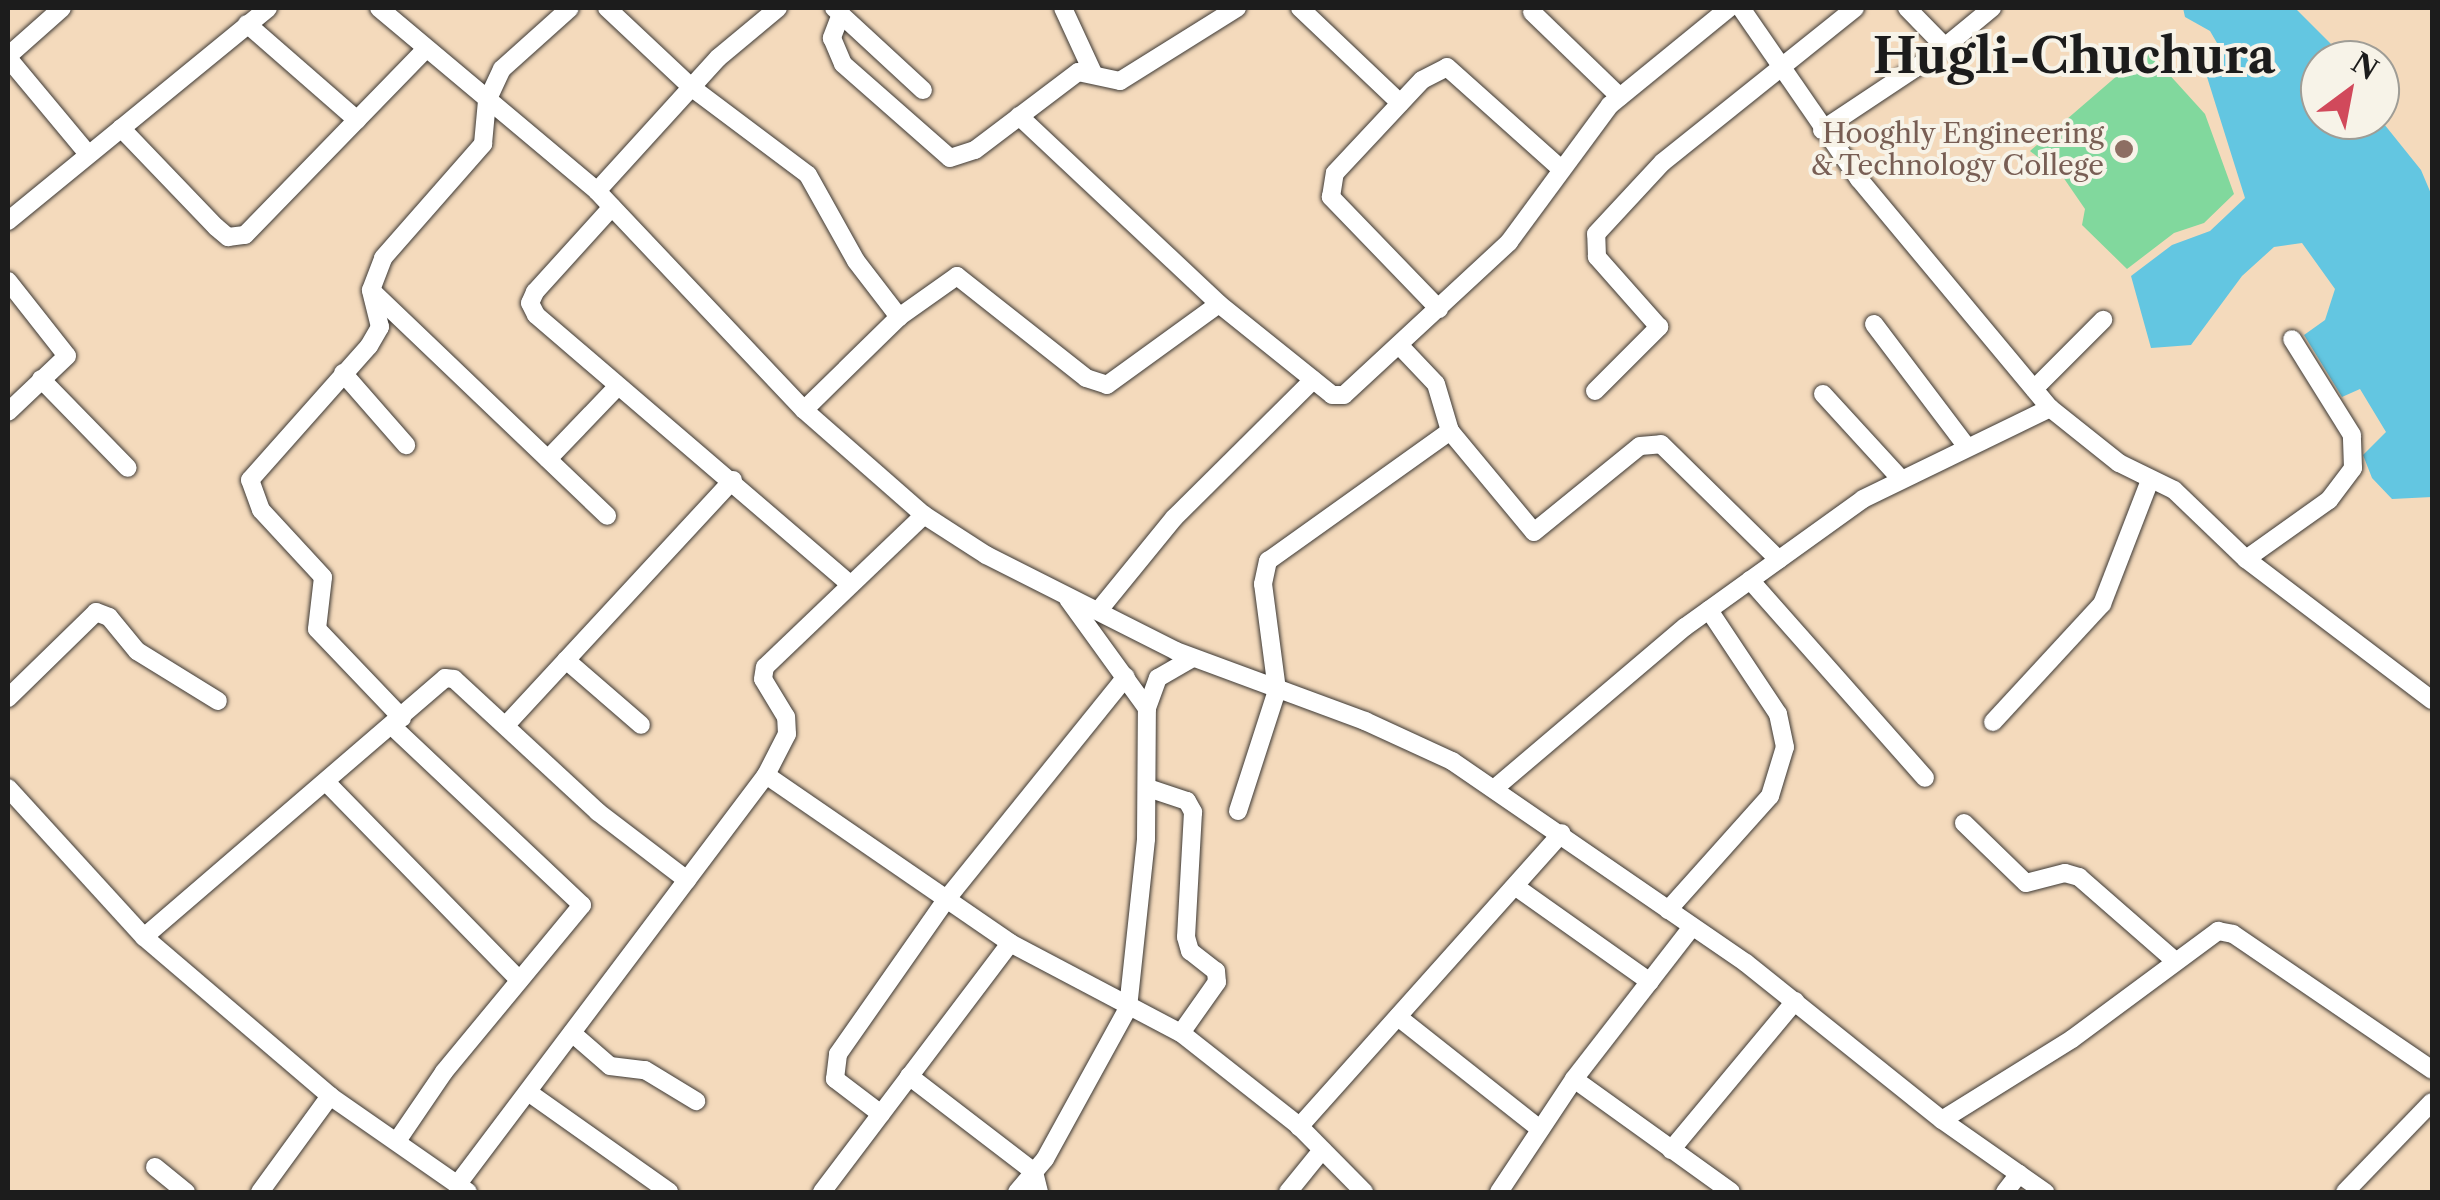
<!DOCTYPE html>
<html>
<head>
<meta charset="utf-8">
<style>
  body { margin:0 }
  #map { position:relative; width:2440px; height:1200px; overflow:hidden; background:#f4dabc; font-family:"Libre Caslon Text",serif }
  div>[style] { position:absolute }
  .green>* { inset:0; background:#81d89d }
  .water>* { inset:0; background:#63c6e1 }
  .roads { filter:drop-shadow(0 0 2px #3c3834) drop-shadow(0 0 2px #3c3834) }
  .street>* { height:18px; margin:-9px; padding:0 9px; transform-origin:9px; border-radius:9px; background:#fff }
  .dots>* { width:28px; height:28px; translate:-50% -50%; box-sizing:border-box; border:5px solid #f7f3e8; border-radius:50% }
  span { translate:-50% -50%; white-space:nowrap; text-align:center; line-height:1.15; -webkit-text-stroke:8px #f7f3e8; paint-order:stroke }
  .education-label { font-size:28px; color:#785e54 }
  .right { translate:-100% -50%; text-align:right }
  .town-label { font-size:48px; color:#1c1c1c; font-weight:700 }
  .frame { position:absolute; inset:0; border:10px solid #1c1c1c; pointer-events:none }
  .north { position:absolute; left:2300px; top:40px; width:100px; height:100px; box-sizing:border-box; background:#f7f3e8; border:2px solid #9f9d96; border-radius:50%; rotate:32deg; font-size:28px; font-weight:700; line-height:40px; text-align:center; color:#1c1c1c }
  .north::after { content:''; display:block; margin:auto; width:35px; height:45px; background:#d1495b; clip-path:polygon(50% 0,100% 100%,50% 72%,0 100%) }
</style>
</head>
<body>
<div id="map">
  <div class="green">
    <i style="clip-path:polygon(2147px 50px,2205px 114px,2234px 194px,2204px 223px,2174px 233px,2127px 269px,2082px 225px,2085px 209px,2063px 177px,2030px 151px)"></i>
  </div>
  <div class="water">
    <i style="clip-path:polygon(2183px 8px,2295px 8px,2331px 44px,2336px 60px,2320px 60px,2320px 120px,2380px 119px,2421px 170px,2432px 196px,2432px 497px,2392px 499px,2372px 478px,2363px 455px,2386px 432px,2360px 389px,2342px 397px,2304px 335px,2325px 320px,2335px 289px,2302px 243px,2274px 247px,2242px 276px,2191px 345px,2151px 348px,2131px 276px,2172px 245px,2210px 231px,2245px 198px,2207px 77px,2224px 55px,2210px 31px,2185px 17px)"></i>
  </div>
  <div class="roads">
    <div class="street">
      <i style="left:379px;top:8px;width:285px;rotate:40deg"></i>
      <i style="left:597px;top:191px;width:301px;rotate:46.6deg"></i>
      <i style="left:804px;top:410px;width:159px;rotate:41.2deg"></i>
      <i style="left:924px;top:515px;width:74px;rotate:32.8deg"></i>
      <i style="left:986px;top:555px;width:213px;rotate:26.8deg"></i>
      <i style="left:1176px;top:651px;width:202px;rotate:20.3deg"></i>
      <i style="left:1365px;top:721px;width:96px;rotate:24.7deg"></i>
      <i style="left:1452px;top:761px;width:357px;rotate:34.5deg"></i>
      <i style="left:1746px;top:963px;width:251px;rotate:38.7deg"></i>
      <i style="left:1942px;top:1120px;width:126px;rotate:35deg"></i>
      <i style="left:607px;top:8px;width:115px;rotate:43.2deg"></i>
      <i style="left:691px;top:87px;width:146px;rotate:36.9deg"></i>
      <i style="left:808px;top:175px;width:98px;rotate:60.8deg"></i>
      <i style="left:856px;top:261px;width:71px;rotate:52.5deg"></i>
      <i style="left:834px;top:8px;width:121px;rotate:42.7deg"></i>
      <i style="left:1063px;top:8px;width:72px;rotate:65.2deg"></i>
      <i style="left:1300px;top:8px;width:138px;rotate:43.5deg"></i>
      <i style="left:1741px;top:8px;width:208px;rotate:55.4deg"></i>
      <i style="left:1859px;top:179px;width:298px;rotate:50.2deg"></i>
      <i style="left:2050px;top:408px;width:88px;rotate:38.6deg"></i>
      <i style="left:2119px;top:463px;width:61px;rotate:26.1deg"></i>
      <i style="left:2174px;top:490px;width:100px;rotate:43.8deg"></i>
      <i style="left:2246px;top:559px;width:233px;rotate:37.2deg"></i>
      <i style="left:1907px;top:8px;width:54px;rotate:45.7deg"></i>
      <i style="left:1532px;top:12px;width:122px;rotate:44deg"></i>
      <i style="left:841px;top:14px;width:26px;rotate:111deg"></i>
      <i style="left:832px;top:38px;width:28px;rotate:67deg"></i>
      <i style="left:843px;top:64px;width:142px;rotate:41.3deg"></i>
      <i style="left:950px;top:158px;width:26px;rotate:-18deg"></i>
      <i style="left:975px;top:150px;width:129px;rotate:-37.1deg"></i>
      <i style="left:1078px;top:72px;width:43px;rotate:12.1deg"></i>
      <i style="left:1120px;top:81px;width:138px;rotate:-32deg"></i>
      <i style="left:247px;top:24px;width:146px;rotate:41.1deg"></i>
      <i style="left:8px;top:56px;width:72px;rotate:-41.6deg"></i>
      <i style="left:8px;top:58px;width:125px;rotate:50.2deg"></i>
      <i style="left:1019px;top:116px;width:274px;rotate:43.2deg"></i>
      <i style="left:1219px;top:304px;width:145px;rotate:38.8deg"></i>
      <i style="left:1332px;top:395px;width:12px"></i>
      <i style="left:1344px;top:395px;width:225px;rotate:-42.8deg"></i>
      <i style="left:1509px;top:242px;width:170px;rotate:-53.6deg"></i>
      <i style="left:1610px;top:105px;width:154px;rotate:-39.2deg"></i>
      <i style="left:121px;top:128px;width:137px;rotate:46.2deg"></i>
      <i style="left:216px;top:227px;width:16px;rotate:40deg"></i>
      <i style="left:228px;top:237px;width:17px;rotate:-7deg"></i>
      <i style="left:245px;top:235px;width:258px;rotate:-45.8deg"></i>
      <i style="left:1822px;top:130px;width:136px;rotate:-33.6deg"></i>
      <i style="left:1935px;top:55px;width:74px;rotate:-39.5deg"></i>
      <i style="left:597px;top:191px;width:180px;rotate:-47.7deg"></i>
      <i style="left:718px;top:58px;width:78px;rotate:-39.8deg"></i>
      <i style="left:612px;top:207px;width:115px;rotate:132.2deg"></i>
      <i style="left:535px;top:292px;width:12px;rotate:114deg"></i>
      <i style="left:530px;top:303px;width:13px;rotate:63deg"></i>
      <i style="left:536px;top:315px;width:411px;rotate:40.6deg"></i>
      <i style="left:8px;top:221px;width:336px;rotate:-39.3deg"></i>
      <i style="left:8px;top:281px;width:95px;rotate:51.8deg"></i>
      <i style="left:67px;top:356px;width:81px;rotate:136.5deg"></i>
      <i style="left:375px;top:294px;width:321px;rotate:43.7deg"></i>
      <i style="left:1439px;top:309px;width:156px;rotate:-134deg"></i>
      <i style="left:1331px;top:197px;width:24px;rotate:-81deg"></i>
      <i style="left:1335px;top:173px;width:127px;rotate:-46.9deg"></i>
      <i style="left:1422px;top:80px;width:28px;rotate:-27deg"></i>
      <i style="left:1447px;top:67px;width:153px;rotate:41.8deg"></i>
      <i style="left:1874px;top:324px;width:154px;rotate:52.9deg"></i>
      <i style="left:1400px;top:346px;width:52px;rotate:46.5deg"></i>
      <i style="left:1436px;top:384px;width:49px;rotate:73.4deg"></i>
      <i style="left:343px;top:373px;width:96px;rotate:48.8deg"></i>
      <i style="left:41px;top:379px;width:124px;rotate:45.7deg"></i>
      <i style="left:2034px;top:389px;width:98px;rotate:-45deg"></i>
      <i style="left:1595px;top:391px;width:91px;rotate:-45deg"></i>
      <i style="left:1659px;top:327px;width:94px;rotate:-131.5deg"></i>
      <i style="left:1597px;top:257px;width:23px;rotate:-92deg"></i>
      <i style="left:1596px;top:234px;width:98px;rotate:-47.1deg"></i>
      <i style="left:1663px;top:162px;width:246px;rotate:-38.7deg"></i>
      <i style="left:1823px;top:394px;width:114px;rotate:47.5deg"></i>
      <i style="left:804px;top:410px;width:133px;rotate:-44.4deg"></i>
      <i style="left:899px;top:317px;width:71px;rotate:-35.3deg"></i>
      <i style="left:957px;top:276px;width:164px;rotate:38.3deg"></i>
      <i style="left:1086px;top:378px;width:22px;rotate:18deg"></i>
      <i style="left:1107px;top:385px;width:138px;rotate:-35.9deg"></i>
      <i style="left:548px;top:459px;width:98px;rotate:-46.2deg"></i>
      <i style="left:2246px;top:559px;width:102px;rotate:-35.4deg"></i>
      <i style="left:2329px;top:500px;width:40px;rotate:-53deg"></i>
      <i style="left:2353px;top:468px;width:33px;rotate:-92deg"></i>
      <i style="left:2352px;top:435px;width:113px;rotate:-122deg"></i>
      <i style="left:1750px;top:580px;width:264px;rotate:48.5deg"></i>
      <i style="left:1068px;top:599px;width:135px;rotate:54.1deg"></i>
      <i style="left:1099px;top:610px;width:119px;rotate:-50.8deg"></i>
      <i style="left:1174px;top:518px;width:196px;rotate:-44.8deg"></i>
      <i style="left:566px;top:660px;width:99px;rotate:40.9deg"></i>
      <i style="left:8px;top:698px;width:123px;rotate:-44.3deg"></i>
      <i style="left:96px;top:612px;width:14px;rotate:21deg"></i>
      <i style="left:109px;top:617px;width:44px;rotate:50.5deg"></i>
      <i style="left:137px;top:651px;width:95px;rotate:31.7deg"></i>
      <i style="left:402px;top:718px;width:123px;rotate:-133.7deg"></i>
      <i style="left:317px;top:629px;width:52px;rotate:-83.4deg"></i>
      <i style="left:323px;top:577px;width:91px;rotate:-132.8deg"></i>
      <i style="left:261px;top:510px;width:32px;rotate:-110deg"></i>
      <i style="left:250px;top:480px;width:179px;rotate:-48.4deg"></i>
      <i style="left:369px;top:346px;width:22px;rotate:-60deg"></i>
      <i style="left:380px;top:327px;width:38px;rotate:-104deg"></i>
      <i style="left:371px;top:290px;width:34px;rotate:-69deg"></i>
      <i style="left:383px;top:258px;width:152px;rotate:-48.7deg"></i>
      <i style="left:483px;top:144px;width:43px;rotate:-84.7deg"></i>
      <i style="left:487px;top:101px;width:35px;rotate:-65deg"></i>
      <i style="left:502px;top:69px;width:91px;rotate:-41.9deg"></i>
      <i style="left:1993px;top:722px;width:161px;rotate:-47.3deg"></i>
      <i style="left:2102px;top:604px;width:133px;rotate:-68.8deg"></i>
      <i style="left:506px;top:725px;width:334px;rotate:-47.2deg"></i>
      <i style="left:392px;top:726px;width:261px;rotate:43.3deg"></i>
      <i style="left:582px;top:905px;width:217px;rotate:129.6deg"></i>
      <i style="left:444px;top:1072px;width:83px;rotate:124.3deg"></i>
      <i style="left:766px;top:775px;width:296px;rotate:34.5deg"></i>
      <i style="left:1010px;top:943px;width:193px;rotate:27.8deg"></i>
      <i style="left:1181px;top:1033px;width:150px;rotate:38.2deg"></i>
      <i style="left:1299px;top:1126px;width:93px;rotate:45.4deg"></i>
      <i style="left:328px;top:784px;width:274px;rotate:45.7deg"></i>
      <i style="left:8px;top:788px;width:202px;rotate:47.6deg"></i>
      <i style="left:144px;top:937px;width:245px;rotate:40.5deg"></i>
      <i style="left:330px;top:1096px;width:168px;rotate:34.8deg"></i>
      <i style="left:1148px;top:788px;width:41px;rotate:18.4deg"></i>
      <i style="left:1187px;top:801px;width:13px;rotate:61deg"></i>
      <i style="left:1193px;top:812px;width:125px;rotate:93.2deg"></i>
      <i style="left:1186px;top:937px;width:15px;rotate:74deg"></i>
      <i style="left:1190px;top:951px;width:33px;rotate:38deg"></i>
      <i style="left:1216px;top:971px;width:11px;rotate:85deg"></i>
      <i style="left:1217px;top:982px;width:62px;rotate:125.2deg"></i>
      <i style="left:1495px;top:788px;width:249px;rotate:-40.3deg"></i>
      <i style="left:1685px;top:627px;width:219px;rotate:-35.7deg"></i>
      <i style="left:1863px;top:499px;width:208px;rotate:-25.9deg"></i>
      <i style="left:1238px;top:811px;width:127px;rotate:-72.1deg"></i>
      <i style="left:1277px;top:690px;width:107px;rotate:-97.5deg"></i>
      <i style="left:1263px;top:584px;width:24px;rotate:-78deg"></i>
      <i style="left:1268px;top:561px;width:224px;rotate:-35.5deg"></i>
      <i style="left:1450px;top:431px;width:131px;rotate:50.3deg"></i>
      <i style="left:1534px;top:532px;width:136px;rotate:-39.1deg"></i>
      <i style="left:1640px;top:446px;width:21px;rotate:-5deg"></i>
      <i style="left:1661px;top:444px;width:165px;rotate:44.5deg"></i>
      <i style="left:1964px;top:823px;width:86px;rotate:44.1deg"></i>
      <i style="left:2026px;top:883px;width:40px;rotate:-14.4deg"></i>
      <i style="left:2065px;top:873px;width:15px;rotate:16deg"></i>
      <i style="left:2079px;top:877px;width:125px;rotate:41.1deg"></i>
      <i style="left:1516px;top:887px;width:164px;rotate:35.3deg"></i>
      <i style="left:1668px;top:910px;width:153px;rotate:-48.2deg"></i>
      <i style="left:1770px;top:796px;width:51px;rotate:-73deg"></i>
      <i style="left:1785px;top:747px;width:34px;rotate:-102deg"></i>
      <i style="left:1778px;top:714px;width:125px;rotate:-123.6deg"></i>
      <i style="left:144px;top:937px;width:397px;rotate:-40.7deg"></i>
      <i style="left:445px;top:678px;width:9px;rotate:6deg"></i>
      <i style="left:454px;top:679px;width:196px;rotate:42.7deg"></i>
      <i style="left:598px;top:812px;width:112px;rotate:37.4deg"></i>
      <i style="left:1398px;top:1017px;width:181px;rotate:38.3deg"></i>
      <i style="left:572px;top:1033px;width:50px;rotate:41deg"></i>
      <i style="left:610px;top:1066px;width:35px;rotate:7deg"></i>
      <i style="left:645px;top:1070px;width:60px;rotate:31.3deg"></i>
      <i style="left:909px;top:1076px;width:158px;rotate:37.5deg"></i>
      <i style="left:1034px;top:1172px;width:21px;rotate:76deg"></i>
      <i style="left:1574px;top:1079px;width:193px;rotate:35.7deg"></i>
      <i style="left:528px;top:1092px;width:173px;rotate:35.3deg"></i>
      <i style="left:881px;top:1114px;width:58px;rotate:-142.7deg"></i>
      <i style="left:835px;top:1079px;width:25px;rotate:-83deg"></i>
      <i style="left:838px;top:1054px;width:187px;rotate:-55deg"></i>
      <i style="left:945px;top:901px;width:288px;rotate:-51.1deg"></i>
      <i style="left:1942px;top:1120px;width:153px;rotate:-31.9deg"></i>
      <i style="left:2072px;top:1039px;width:182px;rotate:-36.5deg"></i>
      <i style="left:2218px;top:931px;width:15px;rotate:11deg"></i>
      <i style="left:2233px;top:934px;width:241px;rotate:34.3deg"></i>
      <i style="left:1299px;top:1127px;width:394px;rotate:-48.2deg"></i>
      <i style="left:1671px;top:1150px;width:194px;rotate:-50.2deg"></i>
      <i style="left:155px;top:1167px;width:40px;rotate:39deg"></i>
      <i style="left:457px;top:1185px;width:513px;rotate:-53deg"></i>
      <i style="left:766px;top:775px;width:46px;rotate:-62.9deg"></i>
      <i style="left:787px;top:734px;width:17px;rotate:-93deg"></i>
      <i style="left:786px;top:717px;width:44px;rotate:-121.2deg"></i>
      <i style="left:763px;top:679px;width:12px;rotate:-81deg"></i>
      <i style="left:765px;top:667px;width:220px;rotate:-43.7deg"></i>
      <i style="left:260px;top:1192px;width:119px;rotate:-53.9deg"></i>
      <i style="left:822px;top:1192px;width:312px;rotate:-52.9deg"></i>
      <i style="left:1017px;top:1192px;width:43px;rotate:-49.7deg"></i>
      <i style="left:1045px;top:1159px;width:172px;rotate:-61.2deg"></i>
      <i style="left:1128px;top:1008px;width:170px;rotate:-83.9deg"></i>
      <i style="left:1146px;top:839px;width:131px;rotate:-89.6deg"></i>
      <i style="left:1147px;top:708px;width:32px;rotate:-70deg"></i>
      <i style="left:1158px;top:678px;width:39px;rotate:-30deg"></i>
      <i style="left:1288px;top:1192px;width:54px;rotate:-51deg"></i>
      <i style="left:1499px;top:1192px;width:136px;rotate:-56.4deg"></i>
      <i style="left:1574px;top:1079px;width:192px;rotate:-52.2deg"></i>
      <i style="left:2005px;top:1192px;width:23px;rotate:-52deg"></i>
      <i style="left:2345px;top:1192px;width:125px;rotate:-46deg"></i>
    </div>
  </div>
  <div class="dots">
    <i style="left:2124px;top:149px;background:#8d6e63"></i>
  </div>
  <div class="education-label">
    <span class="right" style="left:2104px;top:149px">Hooghly Engineering<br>&amp; Technology College</span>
  </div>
  <div class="town-label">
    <span style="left:2074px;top:56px">Hugli-Chuchura</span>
  </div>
  <div class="frame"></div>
  <div class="north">N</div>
</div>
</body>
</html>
